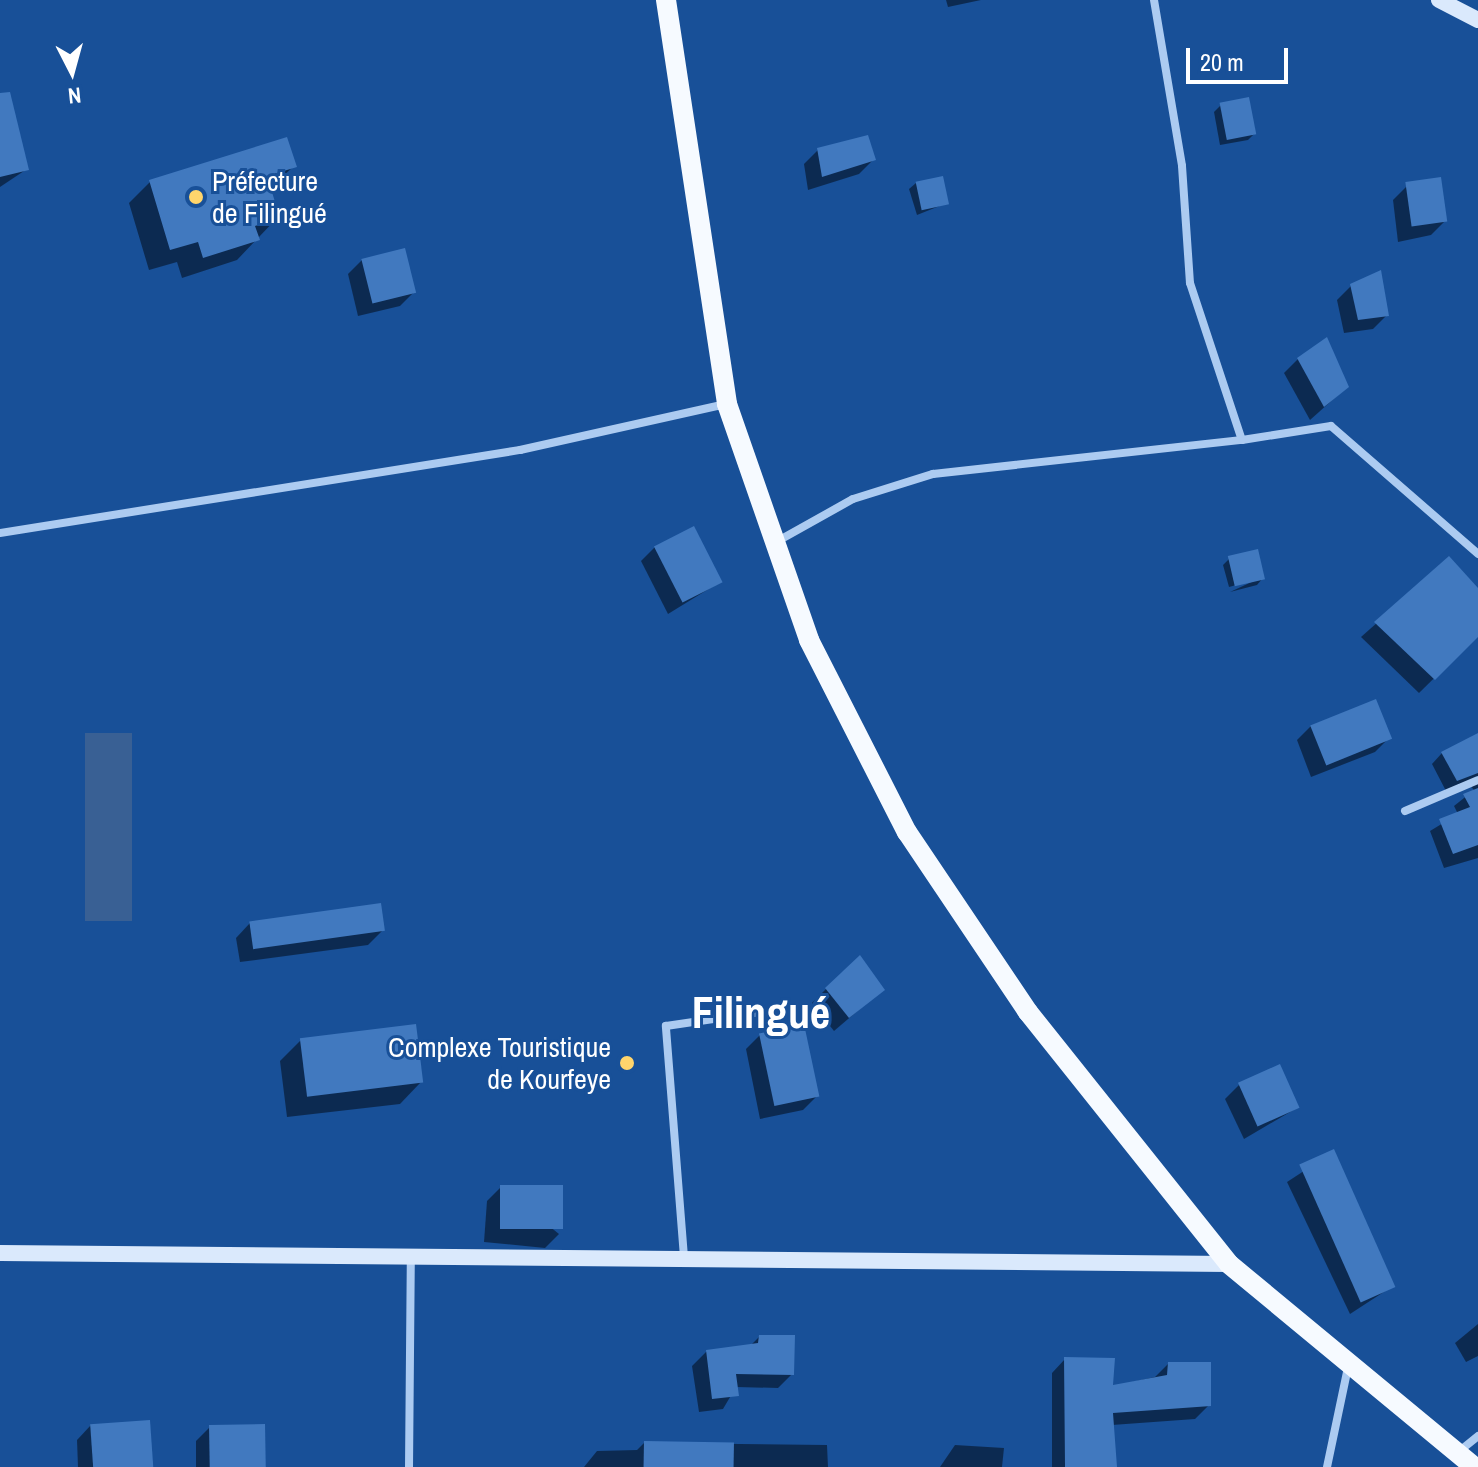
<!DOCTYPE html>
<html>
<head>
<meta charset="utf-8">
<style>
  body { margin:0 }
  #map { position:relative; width:1478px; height:1467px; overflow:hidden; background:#185098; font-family:"Archivo Narrow",sans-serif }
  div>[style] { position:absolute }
  .water>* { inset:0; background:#396094; transform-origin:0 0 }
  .shadow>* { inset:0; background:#0007 }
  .building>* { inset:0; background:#4179bf; transform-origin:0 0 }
  .street>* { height:8px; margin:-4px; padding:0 4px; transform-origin:4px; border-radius:4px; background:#accbf1 }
  .secondary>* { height:16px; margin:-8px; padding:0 8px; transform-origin:8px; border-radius:8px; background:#dae9fc }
  .primary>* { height:20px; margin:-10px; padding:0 10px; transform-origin:10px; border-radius:10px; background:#f6faff }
  .dots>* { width:22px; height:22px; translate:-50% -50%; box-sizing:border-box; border:4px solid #185098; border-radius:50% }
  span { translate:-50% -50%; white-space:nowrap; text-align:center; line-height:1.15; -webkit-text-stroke:6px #185098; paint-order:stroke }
  .poi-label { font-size:28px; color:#fff }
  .left { translate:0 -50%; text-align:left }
  .right { translate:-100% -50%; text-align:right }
  .town-label { font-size:44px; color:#fff; font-weight:700 }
  .north { position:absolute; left:32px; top:32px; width:80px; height:80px; -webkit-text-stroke:6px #185098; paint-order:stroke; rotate:174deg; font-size:22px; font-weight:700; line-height:32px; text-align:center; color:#fff }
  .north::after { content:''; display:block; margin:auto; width:28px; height:36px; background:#fff; clip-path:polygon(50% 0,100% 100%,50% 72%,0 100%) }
  .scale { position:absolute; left:1186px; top:48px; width:102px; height:36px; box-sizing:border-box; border:4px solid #fff; border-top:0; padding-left:10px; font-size:24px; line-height:28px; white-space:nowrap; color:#fff; -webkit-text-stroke:6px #185098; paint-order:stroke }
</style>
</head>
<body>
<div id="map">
  <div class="water">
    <i style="left:85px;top:733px;width:47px;height:188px"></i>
  </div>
  <div class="shadow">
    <i style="clip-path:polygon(946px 0,981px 0,948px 7px)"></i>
    <i style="clip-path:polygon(1221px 105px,1254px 134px,1248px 140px,1220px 145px,1214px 112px)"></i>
    <i style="clip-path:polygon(0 128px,27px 169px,0 187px)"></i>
    <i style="clip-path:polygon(818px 150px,873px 160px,859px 174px,808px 190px,804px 164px)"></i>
    <i style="clip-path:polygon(294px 166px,269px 189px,278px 217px,237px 260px,182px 278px,177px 262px,149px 270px,129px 203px,150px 182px)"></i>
    <i style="clip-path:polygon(916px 183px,947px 203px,917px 215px,909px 189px)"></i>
    <i style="clip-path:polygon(1407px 186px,1445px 221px,1431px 235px,1398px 242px,1393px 200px)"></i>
    <i style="clip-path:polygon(362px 260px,414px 292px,400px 306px,358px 316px,348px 274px)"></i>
    <i style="clip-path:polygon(1351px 286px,1387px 315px,1373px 329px,1344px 333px,1337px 300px)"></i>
    <i style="clip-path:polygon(1298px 359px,1347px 387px,1310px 420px,1284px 373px)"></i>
    <i style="clip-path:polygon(655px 547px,720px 582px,668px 614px,641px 561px)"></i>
    <i style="clip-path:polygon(1229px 559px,1263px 578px,1257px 585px,1230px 592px,1258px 579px,1229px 587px,1223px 565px)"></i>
    <i style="clip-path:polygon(1449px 559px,1478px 589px,1478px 635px,1419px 693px,1361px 637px)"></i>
    <i style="clip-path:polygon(1311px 726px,1389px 738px,1375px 752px,1311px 777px,1297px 740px)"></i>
    <i style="clip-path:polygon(1442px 753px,1478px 757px,1478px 858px,1444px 868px,1430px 831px,1458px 814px,1454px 806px,1474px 790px,1467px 782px,1446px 791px,1432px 764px)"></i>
    <i style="clip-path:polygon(250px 923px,383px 930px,368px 945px,240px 962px,236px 938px)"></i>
    <i style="clip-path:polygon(826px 989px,882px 990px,834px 1031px,812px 1003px)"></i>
    <i style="clip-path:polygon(760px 1035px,817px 1096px,803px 1110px,760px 1119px,746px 1049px)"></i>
    <i style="clip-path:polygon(301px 1040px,421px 1082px,400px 1104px,287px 1117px,280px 1061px)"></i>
    <i style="clip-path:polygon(1239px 1085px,1297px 1108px,1244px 1139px,1225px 1099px)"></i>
    <i style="clip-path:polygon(1333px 1152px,1393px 1286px,1350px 1314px,1287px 1182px)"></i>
    <i style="clip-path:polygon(501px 1187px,559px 1234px,545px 1248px,484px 1242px,487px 1201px)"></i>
    <i style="clip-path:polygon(1478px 1324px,1478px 1356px,1466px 1362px,1455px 1343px)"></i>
    <i style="clip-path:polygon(759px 1337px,792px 1374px,778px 1388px,736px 1387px,723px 1409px,699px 1412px,692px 1366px,706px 1352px,750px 1346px)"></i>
    <i style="clip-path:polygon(1065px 1359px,1110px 1387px,1155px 1377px,1168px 1364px,1209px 1405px,1195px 1419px,1112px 1425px,1115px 1467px,1052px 1467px,1052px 1373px)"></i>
    <i style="clip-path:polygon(91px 1425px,151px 1467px,78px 1467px,77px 1440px)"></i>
    <i style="clip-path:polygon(210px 1427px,264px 1467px,196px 1467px,196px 1441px)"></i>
    <i style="clip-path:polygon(644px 1443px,827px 1445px,828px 1467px,584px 1467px,597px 1451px,637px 1450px)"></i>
    <i style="clip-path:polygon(955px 1445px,1004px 1448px,1002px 1467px,940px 1467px)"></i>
  </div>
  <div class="building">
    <i style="clip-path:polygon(10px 92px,29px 170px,0 177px,0 93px)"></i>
    <i style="left:1249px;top:97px;width:38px;height:30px;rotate:79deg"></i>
    <i style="clip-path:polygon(868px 135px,876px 160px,822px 177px,817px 148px)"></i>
    <i style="clip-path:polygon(287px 137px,297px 167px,267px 176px,280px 218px,255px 226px,260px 240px,203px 258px,198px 242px,170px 250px,149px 180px)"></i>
    <i style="left:943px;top:176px;width:29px;height:28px;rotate:78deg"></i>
    <i style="left:1441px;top:177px;width:45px;height:36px;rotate:82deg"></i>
    <i style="left:405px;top:248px;width:46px;height:45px;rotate:76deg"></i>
    <i style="clip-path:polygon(1381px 270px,1389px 316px,1358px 320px,1350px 284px)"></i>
    <i style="clip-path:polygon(1327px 337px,1349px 387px,1324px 407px,1297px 358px)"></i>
    <i style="left:694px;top:526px;width:63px;height:45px;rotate:63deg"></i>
    <i style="left:1258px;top:549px;width:31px;height:31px;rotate:77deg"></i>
    <i style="clip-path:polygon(1449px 556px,1478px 588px,1478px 637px,1435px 680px,1374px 622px)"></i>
    <i style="left:1376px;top:699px;width:43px;height:71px;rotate:68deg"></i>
    <i style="clip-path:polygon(1478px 733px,1478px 773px,1457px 781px,1441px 752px)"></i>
    <i style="clip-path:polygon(1478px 788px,1478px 845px,1453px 854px,1439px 819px,1470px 807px,1463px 794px)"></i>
    <i style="left:381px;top:903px;width:28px;height:133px;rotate:82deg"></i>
    <i style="clip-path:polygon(860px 955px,885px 990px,849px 1018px,825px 988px)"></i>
    <i style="left:416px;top:1024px;width:59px;height:117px;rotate:83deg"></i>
    <i style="left:804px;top:1024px;width:74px;height:46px;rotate:78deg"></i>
    <i style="left:1280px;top:1064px;width:48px;height:46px;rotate:66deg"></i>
    <i style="left:1334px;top:1149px;width:151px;height:38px;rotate:66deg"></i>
    <i style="left:500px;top:1185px;width:63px;height:44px"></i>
    <i style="clip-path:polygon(759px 1335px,795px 1335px,794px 1375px,736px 1374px,739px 1396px,712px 1399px,706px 1350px,758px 1343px)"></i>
    <i style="clip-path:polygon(1064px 1357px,1115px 1358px,1113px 1385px,1167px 1375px,1168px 1362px,1211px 1362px,1211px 1406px,1113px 1413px,1117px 1467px,1065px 1467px)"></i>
    <i style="left:150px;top:1420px;width:47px;height:60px;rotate:86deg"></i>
    <i style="left:265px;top:1424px;width:43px;height:56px;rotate:89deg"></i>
    <i style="left:644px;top:1441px;width:90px;height:26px;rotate:1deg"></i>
  </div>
  <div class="street">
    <i style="left:1154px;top:0;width:168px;rotate:80.4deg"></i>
    <i style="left:1182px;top:166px;width:117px;rotate:86.1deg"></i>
    <i style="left:1190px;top:283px;width:165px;rotate:71.7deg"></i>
    <i style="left:1242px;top:440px;width:90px;rotate:-8.9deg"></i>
    <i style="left:1331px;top:426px;width:195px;rotate:41deg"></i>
    <i style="left:0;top:533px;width:527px;rotate:-9.07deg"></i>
    <i style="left:520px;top:450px;width:211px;rotate:-12.6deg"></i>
    <i style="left:776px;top:542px;width:88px;rotate:-29.2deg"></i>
    <i style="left:853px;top:499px;width:84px;rotate:-17.4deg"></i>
    <i style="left:933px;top:474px;width:311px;rotate:-6.3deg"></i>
    <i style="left:1405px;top:811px;width:79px;rotate:-23deg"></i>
    <i style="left:684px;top:1257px;width:232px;rotate:-94.5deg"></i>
    <i style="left:666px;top:1026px;width:96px;rotate:-8.4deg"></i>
    <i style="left:1457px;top:1453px;width:27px;rotate:-39deg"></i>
    <i style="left:409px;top:1467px;width:211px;rotate:-89.5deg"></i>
    <i style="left:1327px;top:1467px;width:102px;rotate:-78.1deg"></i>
  </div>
  <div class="secondary">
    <i style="left:1439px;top:0;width:44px;rotate:27.1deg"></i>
    <i style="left:0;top:1253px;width:1229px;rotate:0.51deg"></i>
  </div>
  <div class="primary">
    <i style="left:666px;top:0;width:409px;rotate:81.4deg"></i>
    <i style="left:727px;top:404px;width:250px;rotate:70.8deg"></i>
    <i style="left:809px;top:640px;width:216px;rotate:63deg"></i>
    <i style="left:907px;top:832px;width:217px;rotate:56.1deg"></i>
    <i style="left:1028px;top:1012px;width:322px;rotate:51.4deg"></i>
    <i style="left:1229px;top:1264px;width:318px;rotate:39.6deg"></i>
  </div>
  <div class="dots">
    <i style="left:196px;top:197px;background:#ffd56c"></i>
    <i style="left:627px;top:1063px;background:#ffd56c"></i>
  </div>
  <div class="poi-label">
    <span class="left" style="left:212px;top:197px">Préfecture<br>de Filingué</span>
    <span class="right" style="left:611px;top:1063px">Complexe Touristique<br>de Kourfeye</span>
  </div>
  <div class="town-label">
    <span style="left:761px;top:1012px">Filingué</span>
  </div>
  <div class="north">N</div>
  <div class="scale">20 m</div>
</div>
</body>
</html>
